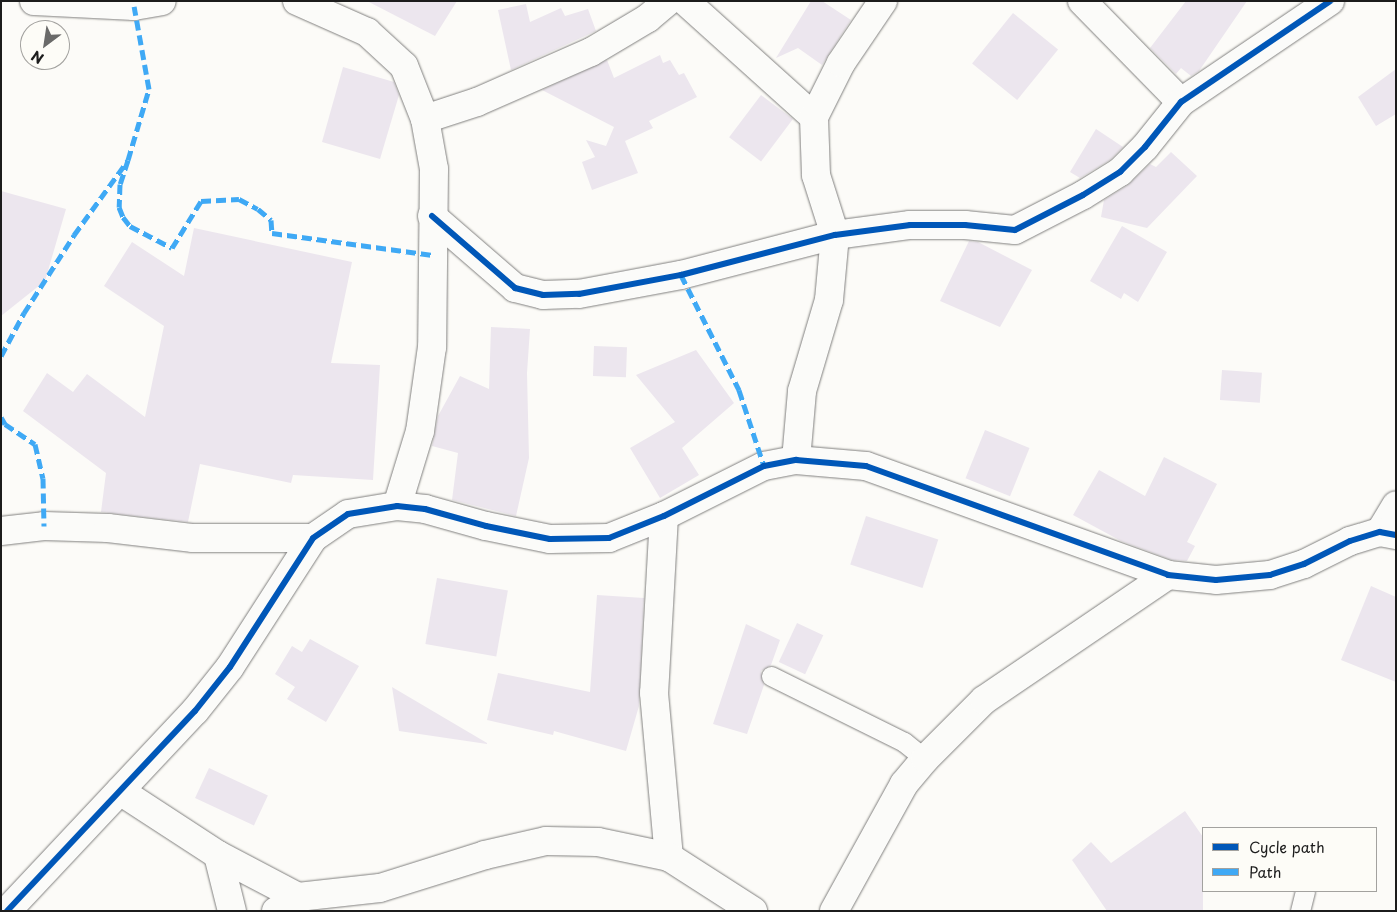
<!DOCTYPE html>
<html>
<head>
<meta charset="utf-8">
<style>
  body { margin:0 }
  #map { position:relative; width:1397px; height:912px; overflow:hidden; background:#fcfbf8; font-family:"Playpen Sans",sans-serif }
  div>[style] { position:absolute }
  .building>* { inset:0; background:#ece6ee; transform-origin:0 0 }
  .roads { filter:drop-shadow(0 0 1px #81807f) drop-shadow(0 0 1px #81807f) }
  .lane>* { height:19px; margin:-9.5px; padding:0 9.5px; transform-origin:9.5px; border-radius:9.5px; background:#fbfbf9 }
  .street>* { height:28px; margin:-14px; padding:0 14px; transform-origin:14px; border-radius:14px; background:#fbfbf9 }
  .quiet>* { height:5px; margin-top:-2.5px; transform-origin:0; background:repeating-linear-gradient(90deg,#3fa9f5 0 10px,transparent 0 15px) }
  .cycleway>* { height:6px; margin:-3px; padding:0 3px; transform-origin:3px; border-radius:3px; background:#0057b8 }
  span { translate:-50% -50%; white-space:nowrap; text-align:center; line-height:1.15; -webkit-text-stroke:4.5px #fdfcf7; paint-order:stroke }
  .frame { position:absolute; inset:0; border:2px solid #1c1c1c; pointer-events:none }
  .legend { position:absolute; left:1202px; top:827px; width:175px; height:65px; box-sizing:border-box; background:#fdfcf7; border:1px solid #a3a29f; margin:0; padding:6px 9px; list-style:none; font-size:15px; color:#1c1c1c }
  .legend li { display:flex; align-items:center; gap:10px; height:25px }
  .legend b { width:25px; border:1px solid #a3a29f }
  .north { position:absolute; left:20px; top:20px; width:50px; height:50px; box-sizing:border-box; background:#fdfcf7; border:1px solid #a3a29f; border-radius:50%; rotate:211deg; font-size:14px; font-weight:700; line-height:20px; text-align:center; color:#1c1c1c }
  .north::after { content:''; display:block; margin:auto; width:18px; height:22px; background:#6a6a69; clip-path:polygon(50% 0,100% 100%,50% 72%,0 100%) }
</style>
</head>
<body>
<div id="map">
  <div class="building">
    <i style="clip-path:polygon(367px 1px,457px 1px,435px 36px)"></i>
    <i style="clip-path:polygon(811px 1px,822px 1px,851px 20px,822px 65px,798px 48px,776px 58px)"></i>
    <i style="clip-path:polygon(1186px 1px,1247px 1px,1199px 71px,1191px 76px,1181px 68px,1176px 74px,1150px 48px)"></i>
    <i style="clip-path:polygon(526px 4px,530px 22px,561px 8px,565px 16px,588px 9px,596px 31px,511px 70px,498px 10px)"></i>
    <i style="left:1013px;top:13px;width:58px;height:65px;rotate:39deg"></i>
    <i style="clip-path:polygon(660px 55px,663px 63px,670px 60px,679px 75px,684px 73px,697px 97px,649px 121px,653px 128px,625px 141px,638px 173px,592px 190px,582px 162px,595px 157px,586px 140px,606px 146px,614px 127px,542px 90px,607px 60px,614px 78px)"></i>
    <i style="clip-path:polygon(343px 67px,394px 82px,399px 95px,380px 159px,322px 142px)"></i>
    <i style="clip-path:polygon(1396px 69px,1396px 114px,1376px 126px,1358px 97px)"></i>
    <i style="left:761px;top:95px;width:40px;height:53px;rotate:37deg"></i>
    <i style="clip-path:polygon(1096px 129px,1123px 147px,1110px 160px,1080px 178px,1070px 172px)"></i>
    <i style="clip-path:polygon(1171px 152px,1197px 176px,1147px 228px,1101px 217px,1104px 200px,1128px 185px,1150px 164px,1156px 167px)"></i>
    <i style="clip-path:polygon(1px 191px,66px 209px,45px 281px,1px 316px)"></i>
    <i style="clip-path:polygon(1122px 226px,1167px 252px,1138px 302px,1124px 293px,1121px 299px,1090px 281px)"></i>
    <i style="clip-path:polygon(194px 228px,352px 262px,331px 363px,380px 365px,373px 480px,293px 475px,291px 483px,200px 464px,188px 522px,101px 512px,106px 473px,23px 411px,47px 373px,73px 392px,87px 374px,145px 417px,164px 326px,104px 286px,132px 242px,184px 276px)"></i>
    <i style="clip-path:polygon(969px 241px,978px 242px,1032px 270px,1000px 327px,940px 301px)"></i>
    <i style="clip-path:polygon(491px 327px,530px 329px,527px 373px,529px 458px,516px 516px,452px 500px,458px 453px,432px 446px,438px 416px,460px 376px,489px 389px)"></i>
    <i style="left:594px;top:346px;width:33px;height:30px;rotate:2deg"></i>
    <i style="clip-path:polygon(696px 350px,734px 403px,682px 448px,699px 475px,660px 498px,630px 448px,675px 422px,636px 375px)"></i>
    <i style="left:1222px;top:370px;width:40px;height:30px;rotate:4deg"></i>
    <i style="left:985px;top:430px;width:48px;height:52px;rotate:22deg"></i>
    <i style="clip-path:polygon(1164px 457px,1217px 484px,1187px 542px,1195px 546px,1187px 561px,1172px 560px,1121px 541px,1073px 515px,1099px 470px,1145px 496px)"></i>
    <i style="left:866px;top:516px;width:76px;height:51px;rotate:18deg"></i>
    <i style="left:437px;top:578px;width:72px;height:67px;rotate:10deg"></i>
    <i style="clip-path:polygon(1371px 586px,1396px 597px,1396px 682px,1341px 660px)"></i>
    <i style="clip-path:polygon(597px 595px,644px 598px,639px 706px,626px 751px,554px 731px,553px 735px,487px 720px,498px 673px,590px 692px)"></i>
    <i style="left:797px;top:623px;width:29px;height:43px;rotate:25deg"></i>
    <i style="clip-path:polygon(746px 624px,780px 640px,771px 665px,761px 671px,764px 685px,747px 734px,713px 724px)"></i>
    <i style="clip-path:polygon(310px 639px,359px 666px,326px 722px,287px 699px,295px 687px,275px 674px,292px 646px,302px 652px)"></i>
    <i style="clip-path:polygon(392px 687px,487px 743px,487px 744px,399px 731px)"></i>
    <i style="left:209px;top:768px;width:65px;height:33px;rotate:25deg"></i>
    <i style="clip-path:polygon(1185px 811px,1203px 837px,1203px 911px,1107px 911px,1072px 860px,1091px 842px,1111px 863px)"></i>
  </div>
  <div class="roads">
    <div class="lane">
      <i style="left:771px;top:676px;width:148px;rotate:26.4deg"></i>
      <i style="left:904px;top:742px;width:27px;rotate:39deg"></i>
      <i style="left:1300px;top:911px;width:21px;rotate:-76deg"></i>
    </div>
    <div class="street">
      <i style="left:34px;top:1px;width:100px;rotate:2.9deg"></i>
      <i style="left:134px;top:6px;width:28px;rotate:-10deg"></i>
      <i style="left:297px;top:1px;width:77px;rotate:23.9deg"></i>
      <i style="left:367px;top:32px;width:50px;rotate:42.6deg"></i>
      <i style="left:404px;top:66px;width:57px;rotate:68.4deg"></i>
      <i style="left:425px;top:119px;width:51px;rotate:79.8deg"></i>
      <i style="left:434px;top:169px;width:178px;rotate:90.6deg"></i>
      <i style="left:432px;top:347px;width:85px;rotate:98.1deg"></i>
      <i style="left:420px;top:431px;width:78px;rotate:107deg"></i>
      <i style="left:685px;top:1px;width:173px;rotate:42deg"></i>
      <i style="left:1082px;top:1px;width:141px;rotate:45.6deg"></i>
      <i style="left:425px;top:119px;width:55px;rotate:-18.1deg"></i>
      <i style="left:477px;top:102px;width:124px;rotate:-23.7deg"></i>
      <i style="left:591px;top:52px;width:66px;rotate:-30.8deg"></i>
      <i style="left:648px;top:18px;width:26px;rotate:-40deg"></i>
      <i style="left:432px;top:216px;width:110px;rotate:40.9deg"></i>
      <i style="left:515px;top:288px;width:29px;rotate:14deg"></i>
      <i style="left:543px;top:295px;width:36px;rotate:-2deg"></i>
      <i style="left:579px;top:294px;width:104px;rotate:-10.6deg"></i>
      <i style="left:681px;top:275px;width:159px;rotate:-14.6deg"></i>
      <i style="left:835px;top:235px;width:76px;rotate:-7.6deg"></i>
      <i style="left:910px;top:225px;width:55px"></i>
      <i style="left:965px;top:225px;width:50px;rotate:5.7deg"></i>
      <i style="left:1015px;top:230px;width:76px;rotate:-27.2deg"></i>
      <i style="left:1083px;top:195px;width:44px;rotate:-31.9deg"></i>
      <i style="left:1120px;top:172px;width:35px;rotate:-45deg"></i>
      <i style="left:1145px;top:147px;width:58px;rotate:-51.3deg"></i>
      <i style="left:1181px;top:102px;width:180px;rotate:-34.1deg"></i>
      <i style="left:796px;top:460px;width:69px;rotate:-85deg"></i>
      <i style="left:802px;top:391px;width:95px;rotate:-73.5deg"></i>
      <i style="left:829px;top:300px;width:65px;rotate:-84.7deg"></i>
      <i style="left:835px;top:235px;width:63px;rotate:-107.6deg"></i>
      <i style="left:816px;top:175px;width:58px;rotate:-92deg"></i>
      <i style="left:814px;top:117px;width:60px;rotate:-63.4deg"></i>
      <i style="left:841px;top:63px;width:75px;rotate:-55.9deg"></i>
      <i style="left:664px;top:516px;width:177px;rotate:93.2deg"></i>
      <i style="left:654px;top:693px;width:165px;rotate:84.8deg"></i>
      <i style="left:1px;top:531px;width:43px;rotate:-6.6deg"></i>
      <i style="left:44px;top:526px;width:64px;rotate:1.8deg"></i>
      <i style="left:108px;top:528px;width:86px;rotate:6.7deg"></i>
      <i style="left:193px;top:538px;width:120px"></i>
      <i style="left:1380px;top:532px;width:31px;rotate:-59deg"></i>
      <i style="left:120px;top:791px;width:117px;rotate:33.1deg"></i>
      <i style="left:218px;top:855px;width:90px;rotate:27.7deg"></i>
      <i style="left:218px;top:855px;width:58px;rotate:76deg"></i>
      <i style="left:7px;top:911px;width:274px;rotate:-46.8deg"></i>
      <i style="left:195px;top:711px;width:56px;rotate:-51.5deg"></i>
      <i style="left:230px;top:667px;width:153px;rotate:-57.2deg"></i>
      <i style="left:313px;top:538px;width:42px;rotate:-34.4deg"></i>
      <i style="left:348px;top:514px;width:50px;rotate:-9.3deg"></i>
      <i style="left:397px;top:506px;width:28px;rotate:6deg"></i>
      <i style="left:425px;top:509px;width:63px;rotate:15.6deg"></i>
      <i style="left:486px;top:526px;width:65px;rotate:11.5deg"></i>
      <i style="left:550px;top:539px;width:59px;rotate:-1deg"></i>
      <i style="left:609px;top:538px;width:59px;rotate:-21.8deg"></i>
      <i style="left:664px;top:516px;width:112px;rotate:-26.6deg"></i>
      <i style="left:764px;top:466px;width:33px;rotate:-11deg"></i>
      <i style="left:796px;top:460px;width:70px;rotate:4.9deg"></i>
      <i style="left:866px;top:466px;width:321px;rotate:19.8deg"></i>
      <i style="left:1168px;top:575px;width:48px;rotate:5.9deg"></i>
      <i style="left:1216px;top:580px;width:54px;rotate:-5.3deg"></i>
      <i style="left:1270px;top:575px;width:36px;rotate:-18deg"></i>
      <i style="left:1304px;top:564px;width:51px;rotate:-26.6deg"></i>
      <i style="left:1350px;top:541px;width:31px;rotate:-17deg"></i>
      <i style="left:1380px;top:532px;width:16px;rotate:11deg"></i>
      <i style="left:276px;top:911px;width:26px;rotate:-32deg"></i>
      <i style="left:298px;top:897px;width:82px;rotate:-6.3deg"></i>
      <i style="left:380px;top:888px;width:110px;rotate:-17.4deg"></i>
      <i style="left:485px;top:855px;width:63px;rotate:-12.9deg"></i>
      <i style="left:546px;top:841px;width:52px;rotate:1.1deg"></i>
      <i style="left:598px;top:842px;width:73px;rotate:11.9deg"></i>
      <i style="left:669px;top:857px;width:100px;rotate:32.7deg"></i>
      <i style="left:834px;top:911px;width:145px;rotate:-61.1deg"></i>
      <i style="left:904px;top:784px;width:33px;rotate:-50deg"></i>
      <i style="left:925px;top:759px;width:83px;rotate:-45deg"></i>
      <i style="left:984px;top:700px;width:222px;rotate:-34.2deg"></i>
    </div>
  </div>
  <div class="quiet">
    <i style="left:128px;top:160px;width:25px;rotate:108deg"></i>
    <i style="left:120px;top:184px;width:23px;rotate:92deg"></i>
    <i style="left:119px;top:207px;width:11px;rotate:68deg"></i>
    <i style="left:123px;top:217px;width:11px;rotate:52deg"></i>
    <i style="left:130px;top:226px;width:47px;rotate:27.6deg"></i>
    <i style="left:172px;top:248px;width:55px;rotate:-58.3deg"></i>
    <i style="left:201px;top:201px;width:38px;rotate:-3deg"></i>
    <i style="left:239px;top:199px;width:21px;rotate:28deg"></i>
    <i style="left:258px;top:209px;width:17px;rotate:40deg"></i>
    <i style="left:271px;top:220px;width:13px;rotate:86deg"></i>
    <i style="left:272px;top:233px;width:162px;rotate:7.8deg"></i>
    <i style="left:681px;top:275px;width:129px;rotate:63.2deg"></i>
    <i style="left:739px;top:390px;width:80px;rotate:71.8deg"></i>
    <i style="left:1px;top:356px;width:49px;rotate:-61.9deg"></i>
    <i style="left:24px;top:313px;width:93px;rotate:-57.3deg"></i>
    <i style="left:74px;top:235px;width:92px;rotate:-54.2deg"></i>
    <i style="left:128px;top:160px;width:74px;rotate:-73.5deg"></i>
    <i style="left:149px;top:89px;width:84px;rotate:-100.2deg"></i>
    <i style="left:1px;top:417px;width:8px;rotate:60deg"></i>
    <i style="left:5px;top:424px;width:36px;rotate:34deg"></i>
    <i style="left:35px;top:444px;width:35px;rotate:77deg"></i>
    <i style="left:43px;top:478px;width:48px;rotate:88.8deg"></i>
  </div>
  <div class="cycleway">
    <i style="left:432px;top:216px;width:110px;rotate:40.9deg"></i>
    <i style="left:515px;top:288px;width:29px;rotate:14deg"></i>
    <i style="left:543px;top:295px;width:36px;rotate:-2deg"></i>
    <i style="left:579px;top:294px;width:104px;rotate:-10.6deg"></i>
    <i style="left:681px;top:275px;width:159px;rotate:-14.6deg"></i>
    <i style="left:835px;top:235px;width:76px;rotate:-7.6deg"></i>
    <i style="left:910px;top:225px;width:55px"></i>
    <i style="left:965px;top:225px;width:50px;rotate:5.7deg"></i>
    <i style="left:1015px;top:230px;width:76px;rotate:-27.2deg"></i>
    <i style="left:1083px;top:195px;width:44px;rotate:-31.9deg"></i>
    <i style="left:1120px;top:172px;width:35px;rotate:-45deg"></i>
    <i style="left:1145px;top:147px;width:58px;rotate:-51.3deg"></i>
    <i style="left:1181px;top:102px;width:180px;rotate:-34.1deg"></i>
    <i style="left:7px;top:911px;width:274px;rotate:-46.8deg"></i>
    <i style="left:195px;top:711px;width:56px;rotate:-51.5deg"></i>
    <i style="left:230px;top:667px;width:153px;rotate:-57.2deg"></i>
    <i style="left:313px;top:538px;width:42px;rotate:-34.4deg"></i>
    <i style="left:348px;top:514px;width:50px;rotate:-9.3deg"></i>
    <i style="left:397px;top:506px;width:28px;rotate:6deg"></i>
    <i style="left:425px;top:509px;width:63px;rotate:15.6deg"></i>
    <i style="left:486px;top:526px;width:65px;rotate:11.5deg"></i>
    <i style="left:550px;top:539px;width:59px;rotate:-1deg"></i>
    <i style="left:609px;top:538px;width:59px;rotate:-21.8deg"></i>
    <i style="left:664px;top:516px;width:112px;rotate:-26.6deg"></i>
    <i style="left:764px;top:466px;width:33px;rotate:-11deg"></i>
    <i style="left:796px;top:460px;width:70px;rotate:4.9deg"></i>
    <i style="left:866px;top:466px;width:321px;rotate:19.8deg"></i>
    <i style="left:1168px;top:575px;width:48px;rotate:5.9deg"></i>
    <i style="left:1216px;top:580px;width:54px;rotate:-5.3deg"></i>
    <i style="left:1270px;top:575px;width:36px;rotate:-18deg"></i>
    <i style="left:1304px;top:564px;width:51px;rotate:-26.6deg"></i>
    <i style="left:1350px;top:541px;width:31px;rotate:-17deg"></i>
    <i style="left:1380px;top:532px;width:16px;rotate:11deg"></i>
  </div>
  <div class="frame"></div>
  <ul class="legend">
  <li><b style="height:6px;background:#0057b8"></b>Cycle path</li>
  <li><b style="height:6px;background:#3fa9f5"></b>Path</li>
  </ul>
  <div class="north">N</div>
</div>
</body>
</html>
